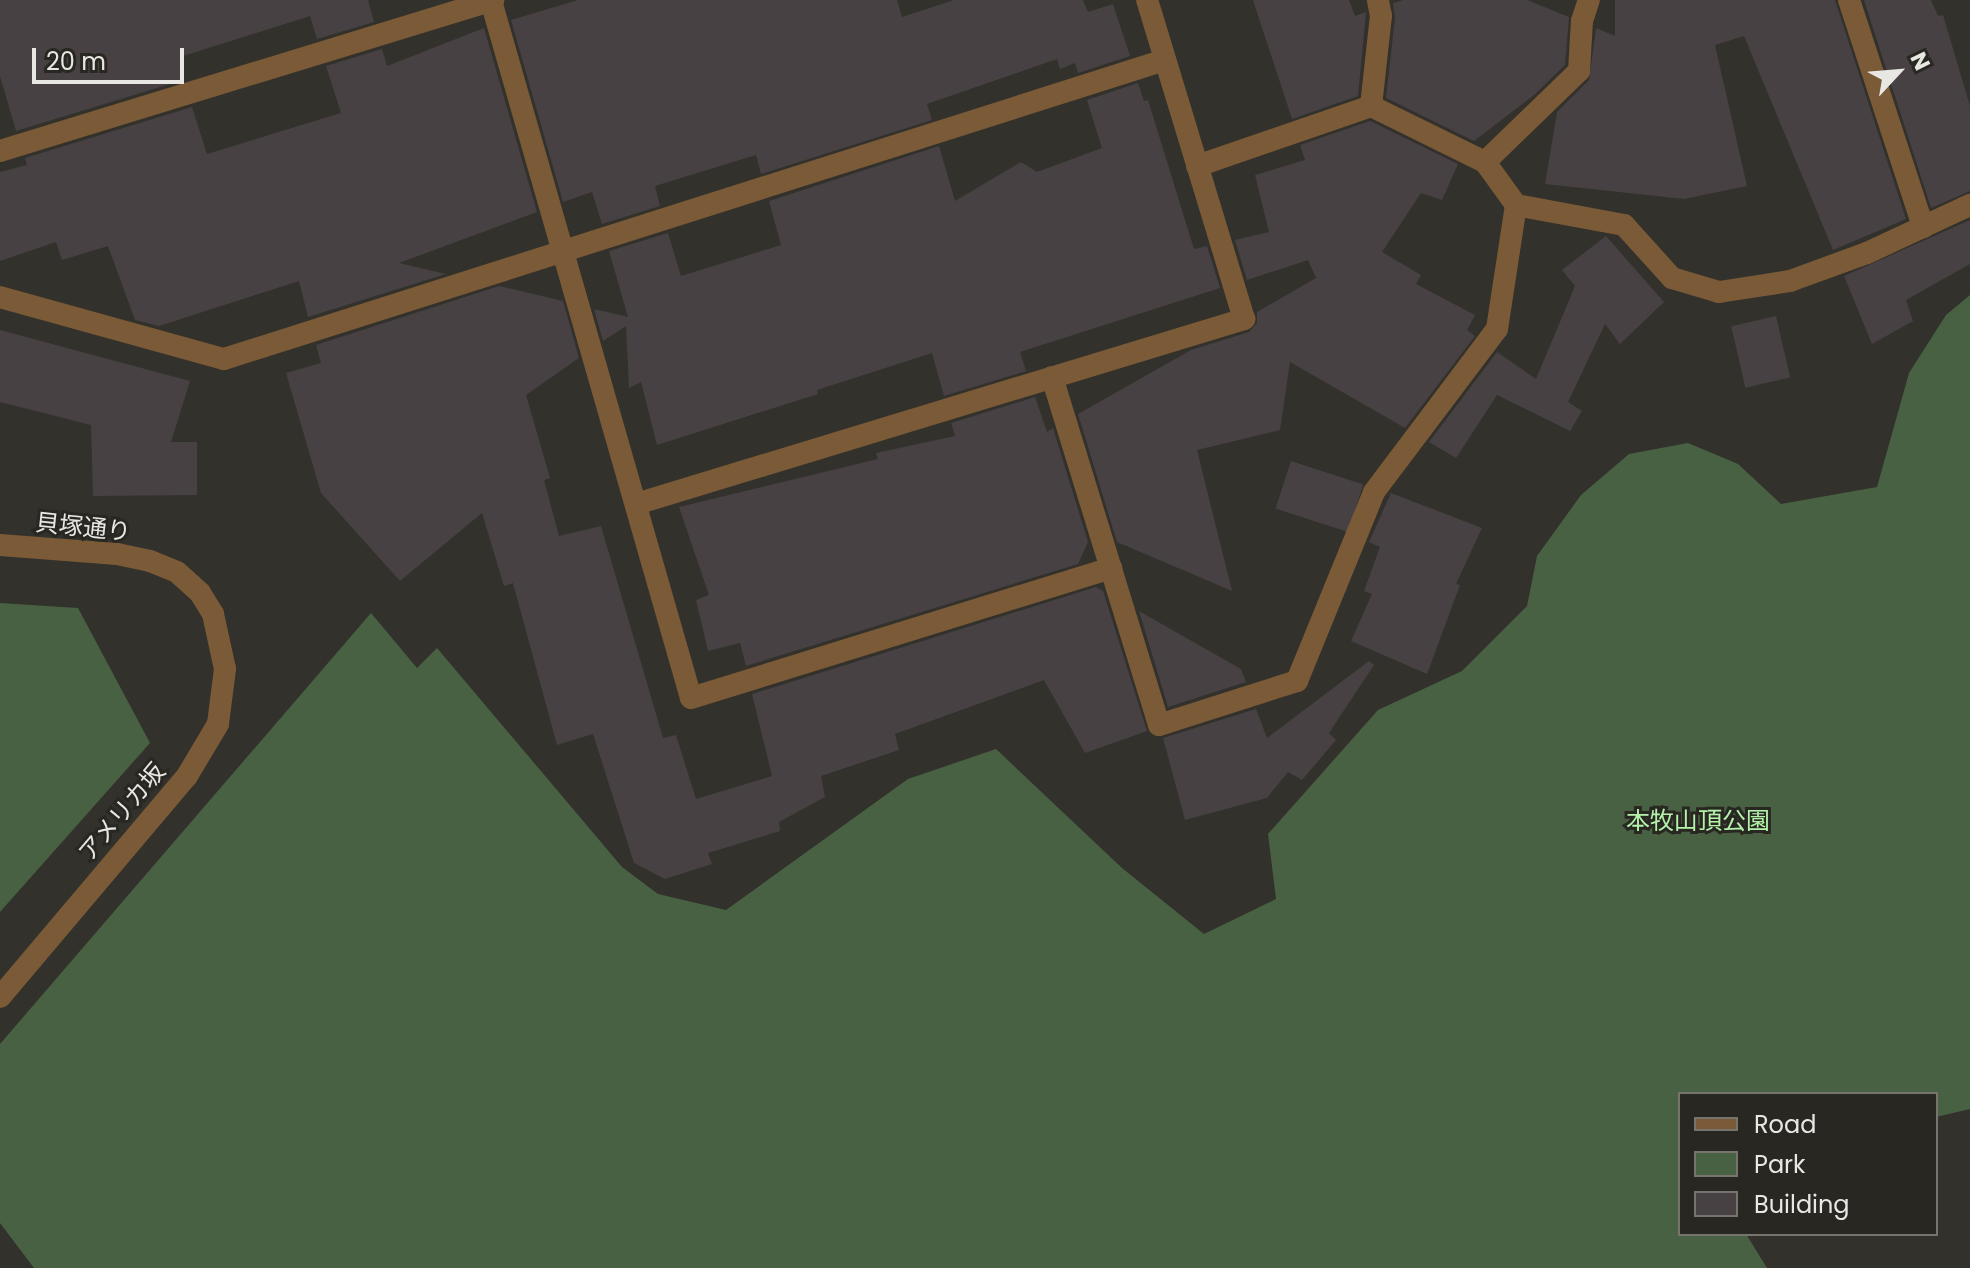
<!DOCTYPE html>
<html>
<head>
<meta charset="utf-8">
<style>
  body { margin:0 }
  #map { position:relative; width:1970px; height:1268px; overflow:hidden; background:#32312b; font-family:Poppins,"Noto Sans JP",sans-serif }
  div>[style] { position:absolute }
  .green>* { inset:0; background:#486143 }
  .building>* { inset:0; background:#474144; transform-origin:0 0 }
  .service>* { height:22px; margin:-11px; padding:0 11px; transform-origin:11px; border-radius:11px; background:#7b5a37 }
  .minor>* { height:22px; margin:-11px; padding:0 11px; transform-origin:11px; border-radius:11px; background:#7b5a37 }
  .tertiary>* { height:22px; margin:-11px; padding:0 11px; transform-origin:11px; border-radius:11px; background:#7b5a37 }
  span { translate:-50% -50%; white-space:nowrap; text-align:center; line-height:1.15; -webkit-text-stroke:6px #282721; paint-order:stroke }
  .street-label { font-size:24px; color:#e8e7e4 }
  .park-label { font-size:24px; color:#b4f2a9 }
  .legend { position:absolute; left:1678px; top:1092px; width:260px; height:144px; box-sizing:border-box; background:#282721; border:2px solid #75746f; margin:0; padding:10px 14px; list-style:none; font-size:24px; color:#e8e7e4 }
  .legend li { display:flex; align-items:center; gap:16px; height:40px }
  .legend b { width:40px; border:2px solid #75746f }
  .north { position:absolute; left:1858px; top:32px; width:80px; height:80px; -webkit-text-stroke:6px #282721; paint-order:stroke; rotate:64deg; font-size:22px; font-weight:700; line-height:32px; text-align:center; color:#e8e7e4 }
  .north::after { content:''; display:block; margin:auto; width:28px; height:36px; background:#e8e7e4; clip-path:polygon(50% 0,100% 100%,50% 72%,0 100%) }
  .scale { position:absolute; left:32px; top:48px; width:152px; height:36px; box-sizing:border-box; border:4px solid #e8e7e4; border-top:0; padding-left:10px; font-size:24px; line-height:28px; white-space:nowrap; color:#e8e7e4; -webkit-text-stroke:6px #282721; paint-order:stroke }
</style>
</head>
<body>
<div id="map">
  <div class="green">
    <i style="clip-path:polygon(1970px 295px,1970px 1109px,1936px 1117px,1936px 1094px,1680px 1094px,1680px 1234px,1746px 1234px,1767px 1268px,34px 1268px,0 1223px,0 1044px,371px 613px,417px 668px,437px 648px,622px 867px,658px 894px,726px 910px,908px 779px,996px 749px,1122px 868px,1204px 934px,1276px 899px,1268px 834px,1378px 710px,1462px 671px,1527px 606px,1537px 556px,1581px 495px,1629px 454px,1688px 443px,1738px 464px,1781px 504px,1877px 487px,1909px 373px,1946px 315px)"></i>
    <i style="clip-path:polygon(0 603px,78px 608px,150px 743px,0 912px)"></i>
  </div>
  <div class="building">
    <i style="clip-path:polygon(0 0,368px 0,374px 22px,317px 39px,310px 16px,180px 57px,183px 80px,16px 131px,0 76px)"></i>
    <i style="clip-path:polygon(578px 0,897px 0,902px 17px,954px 0,1083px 0,1088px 12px,1113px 4px,1130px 56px,1078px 73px,1075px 63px,1060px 69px,1057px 59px,927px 104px,932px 120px,761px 174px,756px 155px,655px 186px,660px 206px,602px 224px,592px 192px,563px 202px,511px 20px)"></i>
    <i style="clip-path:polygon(1253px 0,1349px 0,1355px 16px,1366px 12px,1358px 96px,1292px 119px)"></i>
    <i style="clip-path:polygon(1403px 0,1527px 0,1569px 17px,1565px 65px,1534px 95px,1474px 141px,1386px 98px,1395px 18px,1393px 3px)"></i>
    <i style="clip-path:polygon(1615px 0,1835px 0,1906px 219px,1833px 250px,1744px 36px,1715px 45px,1747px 186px,1684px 199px,1545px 184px,1557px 112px,1589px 80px,1596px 28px,1615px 36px)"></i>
    <i style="clip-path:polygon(1864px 0,1931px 0,1938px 16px,1943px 15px,1970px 106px,1970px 191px,1931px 208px)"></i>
    <i style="clip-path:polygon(484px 28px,537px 212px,399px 263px,446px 274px,308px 317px,299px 281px,159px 326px,135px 320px,108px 246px,62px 260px,56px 242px,0 261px,0 172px,27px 165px,25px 158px,192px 107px,207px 154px,341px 113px,326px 66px,382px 49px,387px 66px)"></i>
    <i style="clip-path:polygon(1138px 83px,1144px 101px,1148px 100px,1194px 249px,1207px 246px,1220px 288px,1020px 352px,1026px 371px,944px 396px,932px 353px,817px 390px,818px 394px,657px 445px,641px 382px,629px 388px,626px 326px,603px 341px,594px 309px,628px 317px,609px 251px,668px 233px,681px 276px,781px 245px,769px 201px,939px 146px,955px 201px,1021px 162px,1037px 172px,1102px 148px,1087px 100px)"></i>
    <i style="clip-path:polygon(1370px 121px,1458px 164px,1442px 200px,1421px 193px,1382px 252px,1421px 275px,1416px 284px,1475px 315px,1467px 330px,1475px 336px,1405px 428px,1290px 362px,1280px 430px,1197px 450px,1232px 591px,1117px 542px,1078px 414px,1191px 350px,1249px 332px,1257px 323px,1257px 312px,1316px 278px,1308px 260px,1247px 280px,1235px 240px,1269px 232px,1255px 175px,1305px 160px,1300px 145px)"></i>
    <i style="clip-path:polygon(1970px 220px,1970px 264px,1906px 300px,1913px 321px,1872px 344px,1844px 276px)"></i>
    <i style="clip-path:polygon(1606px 236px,1664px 302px,1620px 344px,1605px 324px,1568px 402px,1582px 411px,1570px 431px,1497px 395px,1456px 458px,1429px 442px,1497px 352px,1536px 379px,1575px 286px,1562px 270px)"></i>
    <i style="clip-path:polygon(499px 286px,563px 301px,579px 358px,526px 395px,550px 478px,544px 480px,559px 536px,601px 526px,663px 738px,676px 735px,696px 799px,772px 776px,752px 694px,1096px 587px,1103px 591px,1147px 731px,1085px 753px,1044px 680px,895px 734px,899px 750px,821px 776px,825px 797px,779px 822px,780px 831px,708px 853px,712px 864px,665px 879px,634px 863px,593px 734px,557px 745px,513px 583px,504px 586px,482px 513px,400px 581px,321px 493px,286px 373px,321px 363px,316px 345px)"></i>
    <i style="left:1776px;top:316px;width:63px;height:46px;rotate:77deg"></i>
    <i style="clip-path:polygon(0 330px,190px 381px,171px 442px,197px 442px,197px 495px,93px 496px,91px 425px,0 402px)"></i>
    <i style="clip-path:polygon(1035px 397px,1047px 432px,1053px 428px,1088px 542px,1078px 564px,746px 666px,740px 643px,708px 651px,696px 600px,709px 595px,679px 507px,878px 459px,876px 453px,955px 436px,951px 423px)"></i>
    <i style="left:1291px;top:461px;width:76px;height:50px;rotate:18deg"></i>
    <i style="clip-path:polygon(1391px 493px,1482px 528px,1456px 584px,1460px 585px,1427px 674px,1351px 641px,1372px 594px,1364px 591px,1380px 547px,1369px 542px)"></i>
    <i style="clip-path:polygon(1139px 611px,1241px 669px,1246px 682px,1168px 707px)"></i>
    <i style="clip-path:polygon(1369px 661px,1374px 665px,1329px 733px,1336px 740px,1302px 780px,1288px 772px,1267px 798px,1185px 820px,1163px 738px,1256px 709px,1267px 738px)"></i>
  </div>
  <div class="service">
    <i style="left:1849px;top:0;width:239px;rotate:71.9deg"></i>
    <i style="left:1371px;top:106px;width:127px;rotate:26.2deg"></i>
    <i style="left:1485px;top:162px;width:53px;rotate:54.2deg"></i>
    <i style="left:1516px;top:205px;width:110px;rotate:10.5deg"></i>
    <i style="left:1624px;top:225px;width:72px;rotate:47.8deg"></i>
    <i style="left:1672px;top:278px;width:49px;rotate:16.6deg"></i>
    <i style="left:1719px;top:292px;width:72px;rotate:-8.8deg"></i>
    <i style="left:1790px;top:281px;width:82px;rotate:-20deg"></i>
    <i style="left:1867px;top:253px;width:114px;rotate:-25deg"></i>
    <i style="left:1485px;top:162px;width:131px;rotate:-44.1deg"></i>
    <i style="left:1579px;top:71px;width:50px;rotate:-86.6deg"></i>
    <i style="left:1582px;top:21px;width:22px;rotate:-72deg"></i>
    <i style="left:1374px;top:492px;width:204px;rotate:-53deg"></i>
    <i style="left:1497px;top:329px;width:125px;rotate:-81.3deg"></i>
  </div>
  <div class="minor">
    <i style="left:491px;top:1px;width:725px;rotate:73.99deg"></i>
    <i style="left:691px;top:698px;width:440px;rotate:-17.2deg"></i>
    <i style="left:0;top:151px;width:516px;rotate:-17.03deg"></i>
    <i style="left:1197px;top:166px;width:184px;rotate:-19deg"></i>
    <i style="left:1371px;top:106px;width:91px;rotate:-83.7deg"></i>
    <i style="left:1381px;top:16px;width:16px;rotate:-101deg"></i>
    <i style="left:0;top:297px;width:232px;rotate:15.5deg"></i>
    <i style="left:224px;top:359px;width:987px;rotate:-17.63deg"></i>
    <i style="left:1052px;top:377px;width:364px;rotate:72.9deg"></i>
    <i style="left:1159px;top:725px;width:145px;rotate:-17.7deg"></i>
    <i style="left:1297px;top:681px;width:204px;rotate:-67.8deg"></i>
    <i style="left:636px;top:504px;width:636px;rotate:-16.92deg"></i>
    <i style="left:1244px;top:319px;width:333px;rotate:-106.9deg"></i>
  </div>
  <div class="tertiary">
    <i style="left:0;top:545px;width:117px;rotate:4.4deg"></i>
    <i style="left:117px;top:554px;width:34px;rotate:12deg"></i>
    <i style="left:150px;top:561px;width:29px;rotate:22deg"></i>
    <i style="left:177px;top:572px;width:31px;rotate:42deg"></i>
    <i style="left:200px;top:593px;width:25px;rotate:58deg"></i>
    <i style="left:213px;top:614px;width:56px;rotate:77.7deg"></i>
    <i style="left:225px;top:669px;width:55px;rotate:97.3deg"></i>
    <i style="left:218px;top:724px;width:61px;rotate:120.8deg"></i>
    <i style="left:187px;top:776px;width:289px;rotate:130.2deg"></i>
  </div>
  <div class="street-label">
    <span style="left:83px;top:527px;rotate:6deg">貝塚通り</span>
    <span style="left:122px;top:812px;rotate:-50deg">アメリカ坂</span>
  </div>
  <div class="park-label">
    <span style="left:1698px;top:821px">本牧山頂公園</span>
  </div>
  <ul class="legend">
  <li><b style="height:10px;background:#7b5a37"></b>Road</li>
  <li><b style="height:22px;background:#486143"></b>Park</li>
  <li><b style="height:22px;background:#474144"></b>Building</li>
  </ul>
  <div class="north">N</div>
  <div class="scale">20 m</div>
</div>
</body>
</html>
